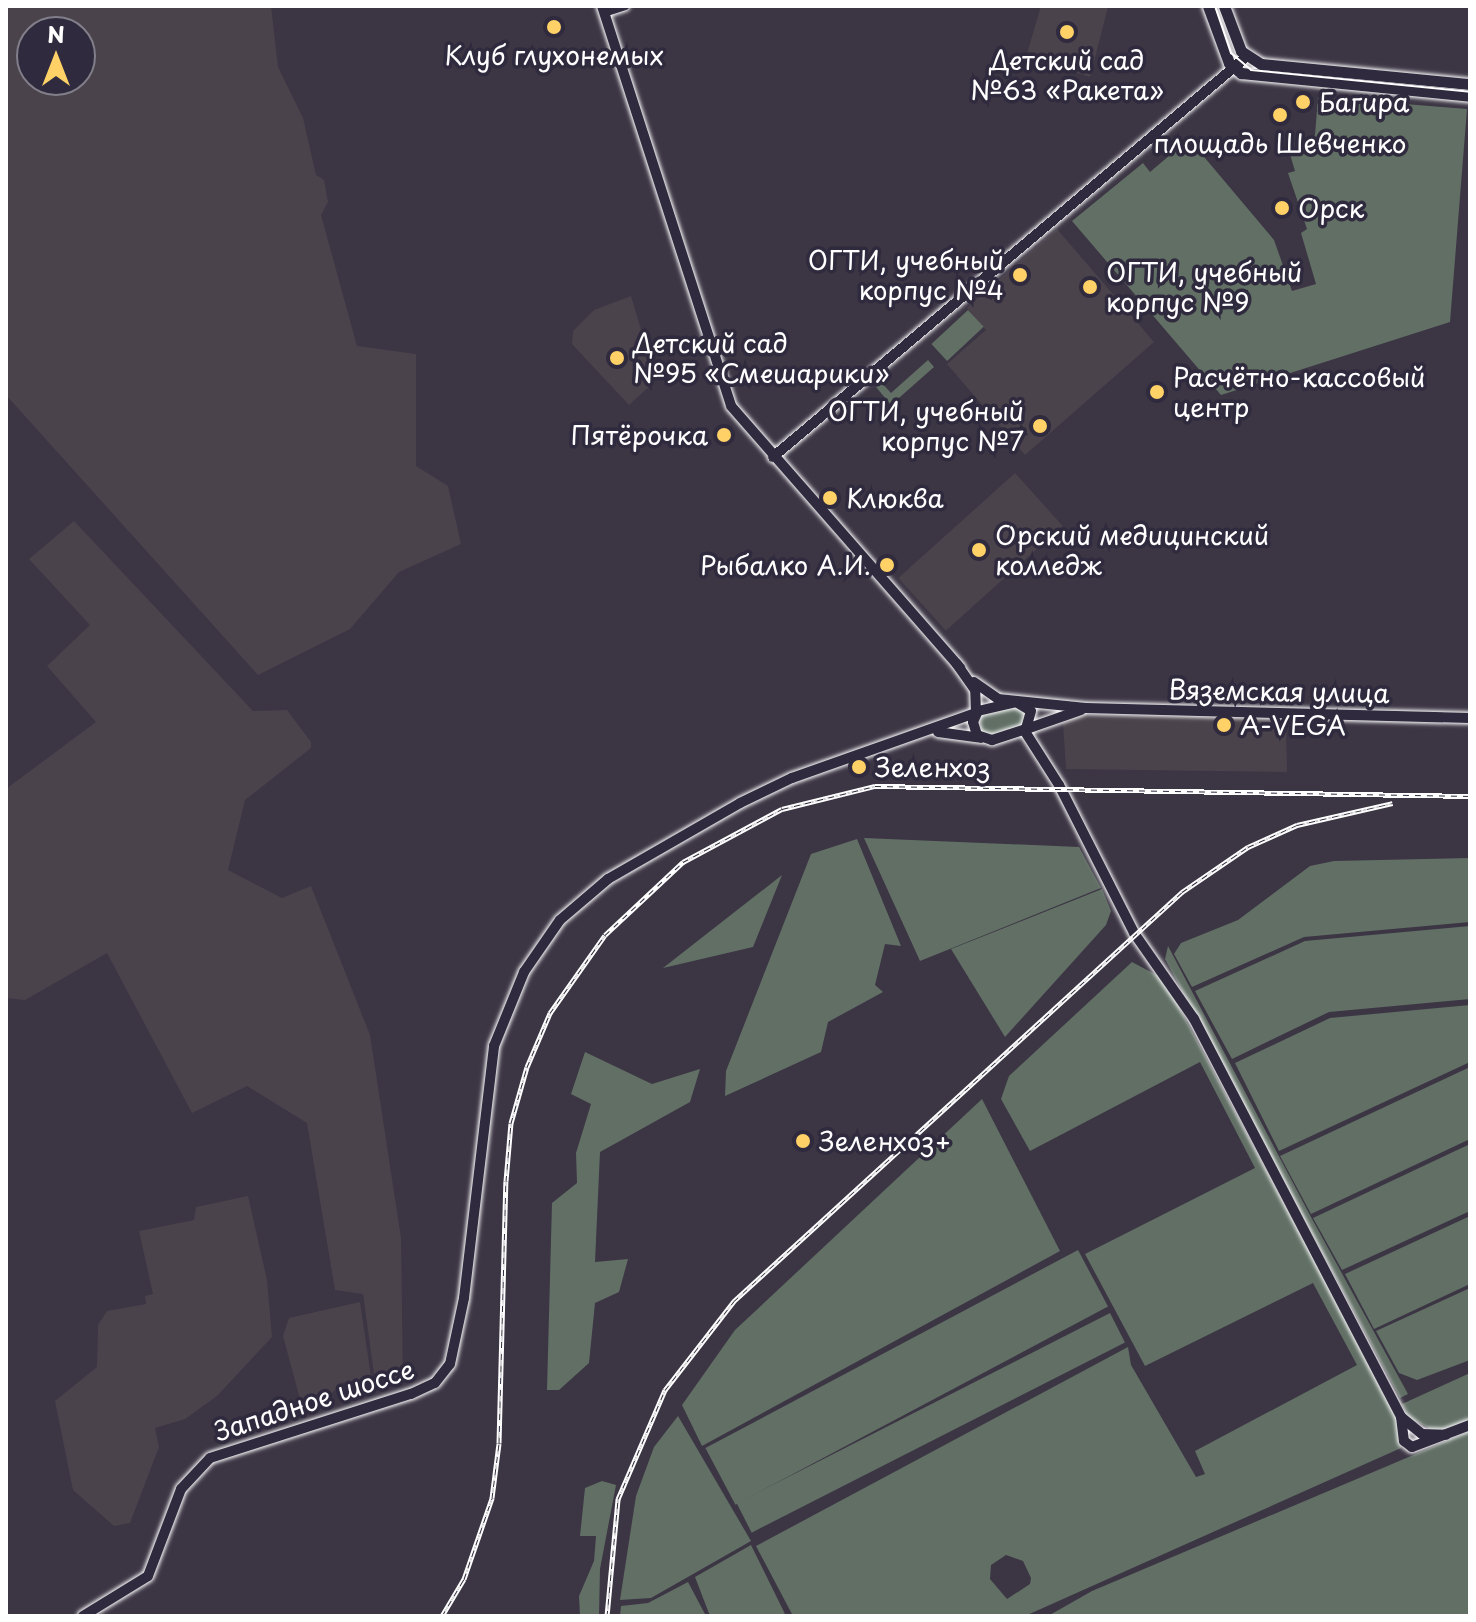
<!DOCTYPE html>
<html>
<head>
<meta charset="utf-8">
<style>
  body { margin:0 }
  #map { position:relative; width:1476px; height:1622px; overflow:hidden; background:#3c3544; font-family:"Playpen Sans",sans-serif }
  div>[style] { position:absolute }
  .built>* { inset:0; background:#4b434c; transform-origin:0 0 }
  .green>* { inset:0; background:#616f65; transform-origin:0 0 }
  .roads { filter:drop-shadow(0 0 2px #fff) drop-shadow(0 0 2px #fff) }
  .tertiary>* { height:8px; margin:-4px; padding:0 4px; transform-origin:4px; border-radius:4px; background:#2f2a3d }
  .secondary>* { height:10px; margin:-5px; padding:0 5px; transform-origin:5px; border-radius:5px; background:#2f2a3d }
  .primary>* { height:11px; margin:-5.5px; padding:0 5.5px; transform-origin:5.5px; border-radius:5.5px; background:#2f2a3d }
  .tram>* { height:2px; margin:-1px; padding:0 1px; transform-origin:1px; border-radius:1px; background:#fff }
  .rail>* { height:5px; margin-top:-2.5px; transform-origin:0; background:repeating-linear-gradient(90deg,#2f2a3d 0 6px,#fff 0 12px); box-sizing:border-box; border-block:2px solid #fff }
  .dots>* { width:22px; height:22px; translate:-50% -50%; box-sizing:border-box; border:4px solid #2f2a3d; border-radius:50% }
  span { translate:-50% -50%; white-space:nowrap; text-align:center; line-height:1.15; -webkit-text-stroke:7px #2f2a3d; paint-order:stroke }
  .poi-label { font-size:26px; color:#fff }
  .left { translate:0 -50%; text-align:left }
  .right { translate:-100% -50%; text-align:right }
  .street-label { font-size:26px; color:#fff }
  .frame { position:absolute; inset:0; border:8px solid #fff; pointer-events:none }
  .north { position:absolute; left:16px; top:16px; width:80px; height:80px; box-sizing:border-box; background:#2f2a3d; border:2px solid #827f8b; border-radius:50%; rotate:0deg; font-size:22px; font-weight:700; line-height:32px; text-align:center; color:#fff }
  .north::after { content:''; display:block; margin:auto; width:28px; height:36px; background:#ffd166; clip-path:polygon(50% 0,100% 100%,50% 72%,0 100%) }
</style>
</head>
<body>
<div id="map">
  <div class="built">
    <i style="clip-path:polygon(evenodd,6px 6px,271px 6px,278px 67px,303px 118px,316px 175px,324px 180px,328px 202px,321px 215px,357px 346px,416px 354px,416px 466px,448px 486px,461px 544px,399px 572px,350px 629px,258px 675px,6px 395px,6px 6px,80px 32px,80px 80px,32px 80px,32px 32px,80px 32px)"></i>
    <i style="clip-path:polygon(1041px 6px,1108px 7px,1090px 77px,1026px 57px)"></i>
    <i style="clip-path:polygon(1057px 229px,1154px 342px,1025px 455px,947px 364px,986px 330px,967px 308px)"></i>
    <i style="clip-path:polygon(631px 296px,654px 373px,653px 383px,629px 405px,572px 344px,573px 331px,594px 310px)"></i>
    <i style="left:1015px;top:473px;width:71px;height:157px;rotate:48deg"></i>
    <i style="clip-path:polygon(74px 521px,253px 711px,287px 710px,311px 742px,311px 748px,245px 800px,228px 870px,282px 898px,311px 886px,370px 1035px,401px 1238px,403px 1378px,375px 1381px,363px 1294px,335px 1290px,307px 1123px,247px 1086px,192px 1113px,107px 953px,25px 1000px,6px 998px,6px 789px,96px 722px,47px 666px,90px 625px,29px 559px)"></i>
    <i style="clip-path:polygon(1084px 715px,1286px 719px,1287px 772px,1066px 769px,1063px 723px)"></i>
    <i style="clip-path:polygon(248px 1196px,267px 1280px,272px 1337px,217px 1396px,185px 1419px,155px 1428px,159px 1447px,130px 1523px,114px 1526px,73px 1490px,55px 1401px,97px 1367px,98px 1325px,107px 1311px,146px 1304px,145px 1296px,153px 1294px,139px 1231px,194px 1220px,196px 1207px)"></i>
    <i style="clip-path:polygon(360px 1302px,371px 1377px,341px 1383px,330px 1395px,301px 1403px,283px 1336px,289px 1318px)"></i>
  </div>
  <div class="green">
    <i style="clip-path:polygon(1318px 97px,1467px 109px,1450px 322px,1221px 395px,1072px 221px,1143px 163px,1150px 172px,1189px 139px,1274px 240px,1292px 291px,1316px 284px,1301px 233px,1307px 229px,1288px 173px,1295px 171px,1289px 151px,1307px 145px,1315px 135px)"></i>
    <i style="left:968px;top:310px;width:23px;height:50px;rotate:47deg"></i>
    <i style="clip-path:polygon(928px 360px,934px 367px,891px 405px,876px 387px,881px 382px,891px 393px)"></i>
    <i style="clip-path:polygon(1018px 706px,1027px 711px,1025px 725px,994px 736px,981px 732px,980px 716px)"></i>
    <i style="clip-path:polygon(864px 838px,1079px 847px,1101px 888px,920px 961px)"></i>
    <i style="clip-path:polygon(857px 839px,901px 946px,885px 944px,875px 985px,883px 992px,828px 1022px,821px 1052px,725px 1096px,726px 1071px,811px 854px)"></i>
    <i style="clip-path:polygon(1470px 858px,1470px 922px,1304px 937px,1192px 987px,1174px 954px,1181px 943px,1238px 920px,1310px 866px,1334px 861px)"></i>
    <i style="clip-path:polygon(782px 875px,753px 947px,663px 968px)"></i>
    <i style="clip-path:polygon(1102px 889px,1111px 911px,1106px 925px,1005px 1037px,951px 949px)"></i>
    <i style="clip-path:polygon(1470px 926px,1470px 999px,1329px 1012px,1232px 1059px,1195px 991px,1305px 941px)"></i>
    <i style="clip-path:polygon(1168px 946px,1311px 1217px,1408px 1394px,1400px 1398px,1335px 1276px,1165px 959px)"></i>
    <i style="clip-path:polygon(evenodd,1132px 962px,1164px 979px,1399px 1419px,1401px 1448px,1025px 1616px,793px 1616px,756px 1546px,1128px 1347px,1131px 1365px,1196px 1477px,1205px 1474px,1195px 1451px,1357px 1365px,1313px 1283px,1145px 1366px,1085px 1254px,1255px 1168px,1200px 1062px,1030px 1151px,1001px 1099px,1009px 1076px,1132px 962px,1006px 1555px,1023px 1561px,1031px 1578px,1030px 1584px,1007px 1599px,990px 1579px,991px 1565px,1006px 1555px)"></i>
    <i style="clip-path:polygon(1470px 1005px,1470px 1062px,1279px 1151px,1235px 1063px,1330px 1018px)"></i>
    <i style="clip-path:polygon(585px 1052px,652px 1084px,700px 1069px,690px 1102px,600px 1152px,595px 1262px,628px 1259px,619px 1292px,595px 1303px,589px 1363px,559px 1390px,547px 1390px,552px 1203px,577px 1183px,576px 1153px,591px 1104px,571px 1094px)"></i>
    <i style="clip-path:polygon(1470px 1067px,1470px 1139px,1311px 1214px,1280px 1156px)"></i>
    <i style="clip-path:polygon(982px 1099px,1060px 1251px,702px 1446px,682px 1405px,735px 1330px)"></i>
    <i style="clip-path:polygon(1470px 1144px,1470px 1211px,1342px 1270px,1313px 1218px)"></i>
    <i style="clip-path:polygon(1470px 1216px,1470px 1284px,1374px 1329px,1345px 1274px)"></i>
    <i style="left:1078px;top:1250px;width:64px;height:422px;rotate:62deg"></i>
    <i style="clip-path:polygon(1470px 1288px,1470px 1360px,1417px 1380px,1399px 1373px,1376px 1331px)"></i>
    <i style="left:1110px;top:1313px;width:33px;height:419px;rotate:63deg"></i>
    <i style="clip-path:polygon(1470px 1373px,1470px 1420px,1440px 1434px,1408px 1417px,1402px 1404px)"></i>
    <i style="clip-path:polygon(678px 1416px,751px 1541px,651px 1598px,620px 1600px,636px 1496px,654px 1447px)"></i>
    <i style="clip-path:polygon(1470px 1431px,1470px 1616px,1048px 1616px,1092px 1591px)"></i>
    <i style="clip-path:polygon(602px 1481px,616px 1485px,600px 1569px,599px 1616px,580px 1616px,579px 1596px,594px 1561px,596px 1536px,580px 1536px,585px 1488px)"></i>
    <i style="clip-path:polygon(751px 1545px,786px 1616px,710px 1616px,695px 1577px)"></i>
    <i style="clip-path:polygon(688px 1582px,706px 1616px,620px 1616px,621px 1606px,648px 1603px)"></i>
  </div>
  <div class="roads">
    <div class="tertiary">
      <i style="left:604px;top:13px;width:22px;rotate:-18deg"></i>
    </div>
    <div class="secondary">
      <i style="left:602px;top:6px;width:420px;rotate:72.1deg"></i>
      <i style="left:731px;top:406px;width:348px;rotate:48.8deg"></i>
      <i style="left:773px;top:457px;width:618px;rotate:-40.21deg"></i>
      <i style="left:974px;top:682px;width:29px;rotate:35deg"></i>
      <i style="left:998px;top:699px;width:88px;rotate:5.8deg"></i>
      <i style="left:1086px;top:708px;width:384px;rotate:1.5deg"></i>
      <i style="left:1016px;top:702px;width:17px;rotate:31deg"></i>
      <i style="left:1031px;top:711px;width:19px;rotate:106deg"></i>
      <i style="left:1026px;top:729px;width:36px;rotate:162deg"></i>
      <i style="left:992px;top:740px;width:16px;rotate:-162deg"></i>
      <i style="left:977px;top:735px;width:14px;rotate:-107deg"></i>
      <i style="left:973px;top:722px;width:12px;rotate:-66deg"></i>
      <i style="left:978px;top:711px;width:39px;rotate:-13deg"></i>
      <i style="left:1081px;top:710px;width:60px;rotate:160.7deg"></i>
      <i style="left:1024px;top:730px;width:65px;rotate:57.5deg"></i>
      <i style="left:1059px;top:785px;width:166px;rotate:63.1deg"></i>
      <i style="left:1134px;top:933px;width:105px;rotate:55.1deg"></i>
      <i style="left:1194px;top:1019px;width:449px;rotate:62.5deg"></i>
      <i style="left:1401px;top:1417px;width:27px;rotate:39deg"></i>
      <i style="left:1422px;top:1434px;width:24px;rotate:2deg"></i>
      <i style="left:938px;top:732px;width:43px;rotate:7.9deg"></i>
      <i style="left:1401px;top:1417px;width:24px;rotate:83deg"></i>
      <i style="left:1404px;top:1441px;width:10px;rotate:37deg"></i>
      <i style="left:1412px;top:1447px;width:62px;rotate:-20.8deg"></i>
      <i style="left:83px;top:1616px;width:76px;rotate:-31.6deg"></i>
      <i style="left:148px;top:1576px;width:93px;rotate:-69.2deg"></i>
      <i style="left:181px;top:1489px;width:42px;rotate:-46.9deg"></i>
      <i style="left:210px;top:1458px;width:211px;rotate:-17.7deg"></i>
      <i style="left:411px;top:1394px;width:26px;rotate:-25deg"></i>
      <i style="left:435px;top:1383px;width:24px;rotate:-52deg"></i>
      <i style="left:450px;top:1364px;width:67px;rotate:-78deg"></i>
      <i style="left:464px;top:1298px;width:254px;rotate:-83.2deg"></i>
      <i style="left:494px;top:1046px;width:80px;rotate:-67.9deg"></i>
      <i style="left:524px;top:972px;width:63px;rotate:-55.3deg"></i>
      <i style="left:560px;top:920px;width:63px;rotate:-40.5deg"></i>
      <i style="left:608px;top:879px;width:152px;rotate:-29.9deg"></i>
      <i style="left:740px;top:803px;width:58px;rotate:-25.7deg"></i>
      <i style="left:792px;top:778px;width:195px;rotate:-19.5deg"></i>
      <i style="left:976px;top:713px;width:23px;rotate:-92deg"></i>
      <i style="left:975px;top:690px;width:32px;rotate:-125deg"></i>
    </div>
    <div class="primary">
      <i style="left:1208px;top:6px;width:61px;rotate:69.8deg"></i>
      <i style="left:1229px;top:63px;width:16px;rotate:40deg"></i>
      <i style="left:1241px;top:73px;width:230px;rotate:5.7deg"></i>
      <i style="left:1224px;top:6px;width:48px;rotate:69.3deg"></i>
      <i style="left:1241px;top:51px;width:24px;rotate:33deg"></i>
      <i style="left:1261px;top:64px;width:210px;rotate:5.5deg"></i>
    </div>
  </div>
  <div class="tram">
    <i style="left:1215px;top:6px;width:50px;rotate:71.2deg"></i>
    <i style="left:1231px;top:53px;width:26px;rotate:40deg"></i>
    <i style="left:1251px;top:70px;width:220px;rotate:5.7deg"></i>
  </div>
  <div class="rail">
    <i style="left:442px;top:1616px;width:43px;rotate:-59.3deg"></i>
    <i style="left:464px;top:1579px;width:86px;rotate:-70.9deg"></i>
    <i style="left:492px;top:1498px;width:55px;rotate:-82.7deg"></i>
    <i style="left:499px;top:1443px;width:262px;rotate:-88.5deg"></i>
    <i style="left:506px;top:1181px;width:58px;rotate:-85.1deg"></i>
    <i style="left:511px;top:1123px;width:58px;rotate:-74.1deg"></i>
    <i style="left:527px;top:1067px;width:59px;rotate:-66.9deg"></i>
    <i style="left:550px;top:1013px;width:95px;rotate:-54.8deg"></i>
    <i style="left:605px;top:935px;width:107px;rotate:-43.1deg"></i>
    <i style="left:683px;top:862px;width:112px;rotate:-28.2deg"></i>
    <i style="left:782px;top:809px;width:96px;rotate:-13.9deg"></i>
    <i style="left:875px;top:786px;width:595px;rotate:0.96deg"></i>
    <i style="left:607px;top:1616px;width:118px;rotate:-84.6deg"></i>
    <i style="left:618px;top:1499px;width:119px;rotate:-66.7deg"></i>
    <i style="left:665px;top:1390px;width:113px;rotate:-52.2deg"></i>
    <i style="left:734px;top:1301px;width:607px;rotate:-42.39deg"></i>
    <i style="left:1182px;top:892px;width:80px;rotate:-34.3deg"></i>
    <i style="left:1248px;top:847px;width:54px;rotate:-24.2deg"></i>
    <i style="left:1297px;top:825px;width:98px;rotate:-12.9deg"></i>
  </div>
  <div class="dots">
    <i style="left:554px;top:27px;background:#ffd166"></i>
    <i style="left:1067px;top:32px;background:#ffd166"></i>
    <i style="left:1303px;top:102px;background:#ffd166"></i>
    <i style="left:1280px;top:115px;background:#ffd166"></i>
    <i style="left:1282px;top:208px;background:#ffd166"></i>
    <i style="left:1020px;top:275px;background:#ffd166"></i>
    <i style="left:1090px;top:287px;background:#ffd166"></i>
    <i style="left:617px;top:358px;background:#ffd166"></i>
    <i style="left:1157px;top:392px;background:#ffd166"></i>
    <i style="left:1040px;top:426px;background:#ffd166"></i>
    <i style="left:724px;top:435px;background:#ffd166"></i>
    <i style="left:830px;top:498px;background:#ffd166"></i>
    <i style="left:979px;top:550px;background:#ffd166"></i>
    <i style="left:887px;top:565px;background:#ffd166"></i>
    <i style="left:1224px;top:725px;background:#ffd166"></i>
    <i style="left:859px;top:767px;background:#ffd166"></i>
    <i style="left:803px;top:1141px;background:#ffd166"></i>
  </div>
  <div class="poi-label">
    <span style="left:554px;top:55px">Клуб глухонемых</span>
    <span style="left:1067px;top:75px">Детский сад<br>№63 «Ракета»</span>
    <span class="left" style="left:1319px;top:102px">Багира</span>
    <span style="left:1280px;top:143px">площадь Шевченко</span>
    <span class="left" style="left:1298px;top:208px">Орск</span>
    <span class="right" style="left:1004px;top:275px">ОГТИ, учебный<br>корпус №4</span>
    <span class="left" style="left:1106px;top:287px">ОГТИ, учебный<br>корпус №9</span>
    <span class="left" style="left:633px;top:358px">Детский сад<br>№95 «Смешарики»</span>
    <span class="left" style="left:1173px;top:392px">Расчётно-кассовый<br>центр</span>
    <span class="right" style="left:1024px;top:426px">ОГТИ, учебный<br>корпус №7</span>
    <span class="right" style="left:708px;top:435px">Пятёрочка</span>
    <span class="left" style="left:846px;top:498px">Клюква</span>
    <span class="left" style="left:995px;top:550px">Орский медицинский<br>колледж</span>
    <span class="right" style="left:871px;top:565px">Рыбалко А.И.</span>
    <span class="left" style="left:1240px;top:725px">A-VEGA</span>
    <span class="left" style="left:875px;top:767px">Зеленхоз</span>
    <span class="left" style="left:819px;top:1141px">Зеленхоз+</span>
  </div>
  <div class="street-label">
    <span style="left:1279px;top:691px;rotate:1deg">Вяземская улица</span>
    <span style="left:314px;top:1400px;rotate:-18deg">Западное шоссе</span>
  </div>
  <div class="frame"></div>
  <div class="north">N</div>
</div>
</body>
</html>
